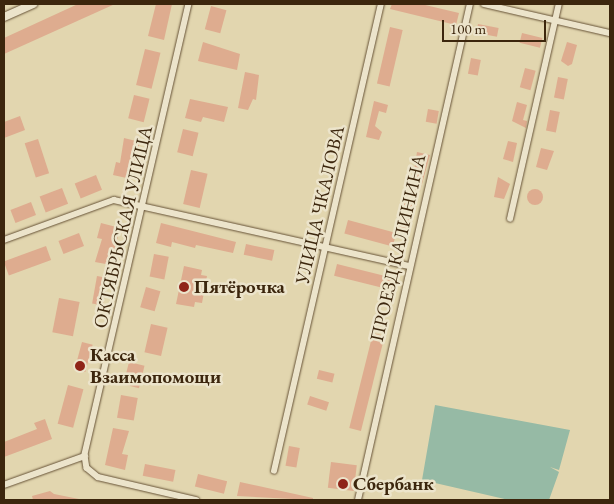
<!DOCTYPE html>
<html>
<head>
<meta charset="utf-8">
<style>
  body { margin:0 }
  #map { position:relative; width:614px; height:504px; overflow:hidden; background:#e2d6af; font-family:"EB Garamond",serif }
  div>[style] { position:absolute }
  .water>* { inset:0; background:#96baa5 }
  .building>* { inset:0; background:#deac8f; transform-origin:0 0 }
  .round { border-radius:50% }
  .roads { filter:drop-shadow(0 0 1px #665236) drop-shadow(0 0 1px #665236) }
  .minor>* { height:5.5px; margin:-2.75px; padding:0 2.75px; transform-origin:2.75px; border-radius:2.75px; background:#ece4cb }
  .secondary>* { height:8px; margin:-4px; padding:0 4px; transform-origin:4px; border-radius:4px; background:#ece4cb }
  .dots>* { width:14px; height:14px; translate:-50% -50%; box-sizing:border-box; border:2px solid #ece4cb; border-radius:50% }
  span { translate:-50% -50%; white-space:nowrap; text-align:center; line-height:1.15; -webkit-text-stroke:5px #ece4cb; paint-order:stroke }
  .street-label { font-size:19px; color:#3c260d }
  .poi-label { font-size:19px; color:#3c260d; font-weight:700 }
  .left { translate:0 -50%; text-align:left }
  .frame { position:absolute; inset:0; border:5px solid #3c260d; pointer-events:none }
  .scale { position:absolute; left:442px; top:20px; width:104px; height:22px; box-sizing:border-box; border:2px solid #3c260d; border-top:0; padding-left:6px; font-size:15px; line-height:18px; white-space:nowrap; color:#3c260d; -webkit-text-stroke:4px #ece4cb; paint-order:stroke }
</style>
</head>
<body>
<div id="map">
  <div class="water">
    <i style="clip-path:polygon(435px 405px,570px 430px,559px 470px,550px 467px,559px 472px,549px 500px,509px 500px,422px 480px)"></i>
  </div>
  <div class="building">
    <i style="clip-path:polygon(78px 4px,115px 4px,4px 54px,4px 38px)"></i>
    <i style="clip-path:polygon(156px 4px,172px 4px,164px 40px,148px 36px)"></i>
    <i style="clip-path:polygon(392px 4px,421px 4px,459px 13px,456px 25px,390px 9px)"></i>
    <i style="left:211px;top:6px;width:16px;height:24px;rotate:15deg"></i>
    <i style="left:478px;top:24px;width:21px;height:9px;rotate:11deg"></i>
    <i style="left:390px;top:27px;width:13px;height:58px;rotate:13deg"></i>
    <i style="left:522px;top:33px;width:21px;height:10px;rotate:14deg"></i>
    <i style="clip-path:polygon(203px 42px,240px 54px,237px 70px,198px 61px)"></i>
    <i style="clip-path:polygon(567px 42px,577px 45px,572px 64px,568px 66px,561px 61px)"></i>
    <i style="left:145px;top:49px;width:16px;height:37px;rotate:14deg"></i>
    <i style="left:471px;top:58px;width:10px;height:16px;rotate:11deg"></i>
    <i style="left:525px;top:68px;width:11px;height:20px;rotate:15deg"></i>
    <i style="clip-path:polygon(245px 72px,259px 75px,256px 100px,253px 99px,248px 110px,238px 108px)"></i>
    <i style="left:558px;top:77px;width:10px;height:21px;rotate:11deg"></i>
    <i style="left:134px;top:95px;width:16px;height:24px;rotate:14deg"></i>
    <i style="clip-path:polygon(190px 99px,228px 107px,224px 122px,203px 117px,201px 122px,185px 118px)"></i>
    <i style="clip-path:polygon(374px 101px,388px 105px,386px 113px,379px 111px,375px 126px,382px 132px,379px 140px,366px 137px)"></i>
    <i style="clip-path:polygon(517px 102px,527px 105px,523px 120px,527px 121px,526px 128px,512px 121px)"></i>
    <i style="left:428px;top:109px;width:11px;height:13px;rotate:10deg"></i>
    <i style="left:550px;top:110px;width:10px;height:21px;rotate:11deg"></i>
    <i style="clip-path:polygon(20px 116px,25px 130px,4px 138px,4px 122px)"></i>
    <i style="left:183px;top:129px;width:16px;height:24px;rotate:14deg"></i>
    <i style="clip-path:polygon(124px 138px,140px 142px,131px 179px,113px 175px,116px 162px,120px 163px)"></i>
    <i style="left:38px;top:139px;width:36px;height:14px;rotate:72deg"></i>
    <i style="clip-path:polygon(508px 141px,517px 143px,513px 162px,503px 159px)"></i>
    <i style="clip-path:polygon(541px 148px,554px 151px,547px 170px,536px 167px)"></i>
    <i style="clip-path:polygon(417px 152px,430px 155px,420px 191px,411px 189px)"></i>
    <i style="left:191px;top:170px;width:17px;height:35px;rotate:13deg"></i>
    <i style="left:96px;top:175px;width:16px;height:23px;rotate:68deg"></i>
    <i style="clip-path:polygon(498px 177px,510px 184px,504px 199px,494px 197px)"></i>
    <i style="left:62px;top:188px;width:17px;height:24px;rotate:69deg"></i>
    <i class="round" style="left:527px;top:189px;width:16px;height:16px"></i>
    <i style="left:31px;top:202px;width:14px;height:22px;rotate:69deg"></i>
    <i style="left:404px;top:203px;width:12px;height:27px;rotate:14deg"></i>
    <i style="left:348px;top:220px;width:50px;height:14px;rotate:15deg"></i>
    <i style="clip-path:polygon(101px 223px,120px 228px,111px 265px,95px 262px,102px 239px,97px 238px)"></i>
    <i style="clip-path:polygon(161px 223px,236px 242px,233px 253px,196px 245px,195px 248px,172px 242px,171px 247px,156px 243px)"></i>
    <i style="left:79px;top:233px;width:14px;height:22px;rotate:69deg"></i>
    <i style="left:246px;top:244px;width:29px;height:11px;rotate:12deg"></i>
    <i style="left:46px;top:246px;width:15px;height:45px;rotate:70deg"></i>
    <i style="left:154px;top:254px;width:15px;height:23px;rotate:11deg"></i>
    <i style="left:337px;top:264px;width:60px;height:12px;rotate:14deg"></i>
    <i style="clip-path:polygon(184px 266px,202px 270px,201px 275px,207px 276px,202px 303px,195px 302px,194px 307px,176px 304px)"></i>
    <i style="left:97px;top:276px;width:11px;height:28px;rotate:10deg"></i>
    <i style="left:146px;top:287px;width:15px;height:21px;rotate:16deg"></i>
    <i style="left:59px;top:298px;width:21px;height:35px;rotate:11deg"></i>
    <i style="left:151px;top:324px;width:17px;height:29px;rotate:13deg"></i>
    <i style="left:373px;top:333px;width:12px;height:98px;rotate:14deg"></i>
    <i style="left:82px;top:342px;width:11px;height:28px;rotate:15deg"></i>
    <i style="left:129px;top:362px;width:16px;height:23px;rotate:14deg"></i>
    <i style="left:319px;top:370px;width:16px;height:9px;rotate:14deg"></i>
    <i style="left:68px;top:385px;width:16px;height:40px;rotate:15deg"></i>
    <i style="left:121px;top:395px;width:17px;height:23px;rotate:10deg"></i>
    <i style="left:310px;top:396px;width:20px;height:9px;rotate:18deg"></i>
    <i style="clip-path:polygon(45px 419px,52px 439px,4px 457px,4px 442px,37px 429px,34px 423px)"></i>
    <i style="clip-path:polygon(113px 428px,129px 431px,122px 454px,128px 455px,125px 470px,105px 465px)"></i>
    <i style="left:289px;top:446px;width:11px;height:20px;rotate:10deg"></i>
    <i style="left:331px;top:462px;width:26px;height:26px;rotate:7deg"></i>
    <i style="left:145px;top:464px;width:31px;height:12px;rotate:11deg"></i>
    <i style="left:198px;top:474px;width:30px;height:13px;rotate:14deg"></i>
    <i style="clip-path:polygon(240px 482px,313px 498px,313px 500px,237px 496px)"></i>
    <i style="clip-path:polygon(50px 491px,54px 494px,84px 500px,33px 500px,32px 496px)"></i>
  </div>
  <div class="roads">
    <div class="minor">
      <i style="left:189px;top:4px;width:464px;rotate:103deg"></i>
      <i style="left:85px;top:456px;width:12px;rotate:81deg"></i>
      <i style="left:87px;top:468px;width:14px;rotate:39deg"></i>
      <i style="left:98px;top:477px;width:101px;rotate:13.2deg"></i>
      <i style="left:484px;top:4px;width:129px;rotate:13deg"></i>
      <i style="left:510px;top:219px;width:221px;rotate:-77.2deg"></i>
      <i style="left:4px;top:240px;width:117px;rotate:-20deg"></i>
      <i style="left:114px;top:200px;width:302px;rotate:12.6deg"></i>
      <i style="left:274px;top:471px;width:479px;rotate:-77.1deg"></i>
      <i style="left:4px;top:485px;width:86px;rotate:-19.7deg"></i>
      <i style="left:358px;top:500px;width:508px;rotate:-77.28deg"></i>
    </div>
    <div class="secondary">
      <i style="left:4px;top:17px;width:32px;rotate:-24deg"></i>
    </div>
  </div>
  <div class="dots">
    <i style="left:184px;top:287px;background:#8f2418"></i>
    <i style="left:80px;top:366px;background:#8f2418"></i>
    <i style="left:343px;top:484px;background:#8f2418"></i>
  </div>
  <div class="street-label">
    <span style="left:320px;top:205px;rotate:-77deg">УЛИЦА ЧКАЛОВА</span>
    <span style="left:123px;top:227px;rotate:-77deg">ОКТЯБРЬСКАЯ УЛИЦА</span>
    <span style="left:398px;top:248px;rotate:-77deg">ПРОЕЗД КАЛИНИНА</span>
  </div>
  <div class="poi-label">
    <span class="left" style="left:194px;top:287px">Пятёрочка</span>
    <span class="left" style="left:90px;top:366px">Касса<br>Взаимопомощи</span>
    <span class="left" style="left:353px;top:484px">Сбербанк</span>
  </div>
  <div class="frame"></div>
  <div class="scale">100 m</div>
</div>
</body>
</html>
